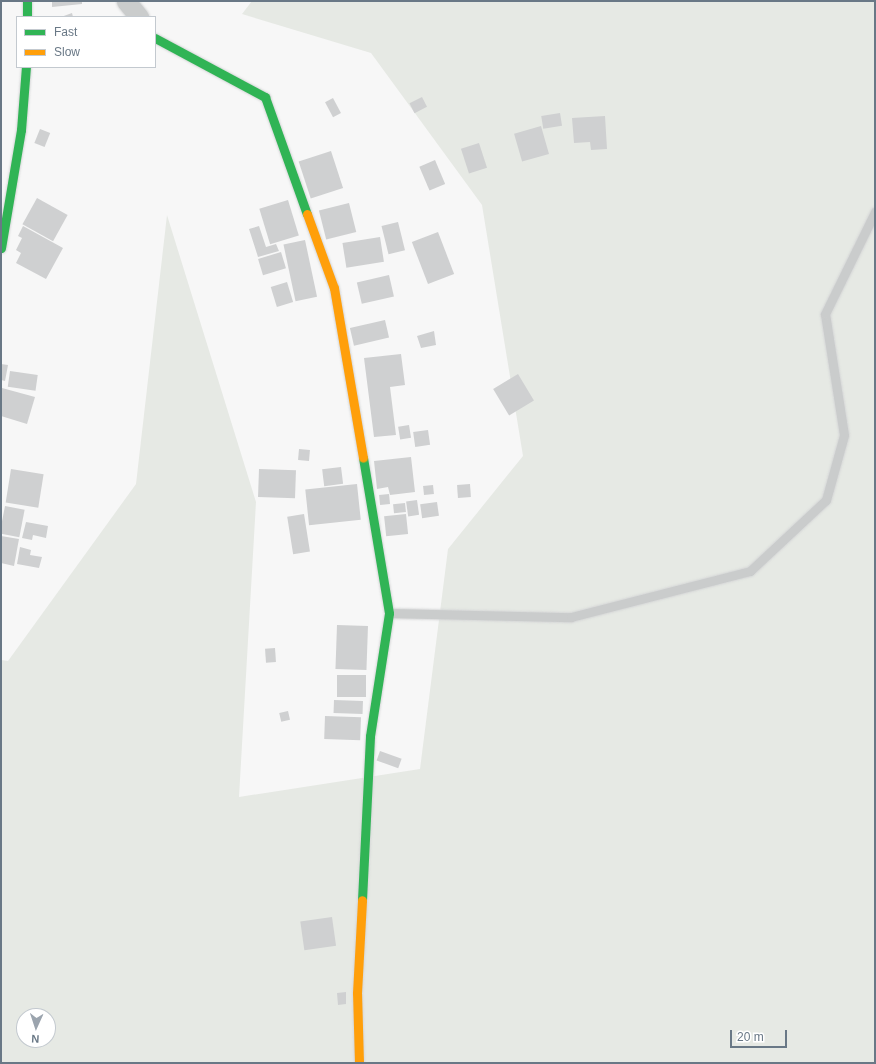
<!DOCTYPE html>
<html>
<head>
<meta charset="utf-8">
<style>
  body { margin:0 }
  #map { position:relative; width:876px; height:1064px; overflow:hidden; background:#f7f7f7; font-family:Helvetica,sans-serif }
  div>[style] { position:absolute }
  .green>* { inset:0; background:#e6e9e4 }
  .building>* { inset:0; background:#cfd0d1; transform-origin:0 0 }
  .roads { filter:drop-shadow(0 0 1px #d4d5d6) drop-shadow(0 0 1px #d4d5d6) }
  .lane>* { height:9px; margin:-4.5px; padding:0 4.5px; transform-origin:4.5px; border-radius:4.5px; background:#cacccc }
  .street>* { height:19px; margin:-9.5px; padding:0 9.5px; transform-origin:9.5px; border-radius:9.5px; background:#cacccc }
  .fast>* { height:9px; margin:-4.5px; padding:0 4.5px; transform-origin:4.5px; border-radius:4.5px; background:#30b455 }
  .slow>* { height:9px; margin:-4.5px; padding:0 4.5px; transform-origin:4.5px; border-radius:4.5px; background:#ff9f0a }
  span { translate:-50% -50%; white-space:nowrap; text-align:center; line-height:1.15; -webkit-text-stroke:4px #fff; paint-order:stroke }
  .frame { position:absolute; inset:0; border:2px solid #697886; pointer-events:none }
  .legend { position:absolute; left:16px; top:16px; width:140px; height:52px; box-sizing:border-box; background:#fff; border:1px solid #c3c9cf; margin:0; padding:5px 7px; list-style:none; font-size:12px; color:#697886 }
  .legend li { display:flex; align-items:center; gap:8px; height:20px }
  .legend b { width:20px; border:1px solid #c3c9cf }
  .north { position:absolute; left:16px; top:1008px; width:40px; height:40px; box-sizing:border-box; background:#fff; border:1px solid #c3c9cf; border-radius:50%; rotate:183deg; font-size:11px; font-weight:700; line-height:16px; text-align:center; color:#697886 }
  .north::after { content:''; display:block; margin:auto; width:14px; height:18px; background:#9ba4ae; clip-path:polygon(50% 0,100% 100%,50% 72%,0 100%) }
  .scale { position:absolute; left:730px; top:1030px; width:57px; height:18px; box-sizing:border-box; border:2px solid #697886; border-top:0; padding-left:5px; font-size:12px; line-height:14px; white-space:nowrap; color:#697886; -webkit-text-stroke:3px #fff; paint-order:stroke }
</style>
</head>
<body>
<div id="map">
  <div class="green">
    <i style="clip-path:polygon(evenodd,252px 1px,875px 1px,875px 1063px,1px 1063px,1px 660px,8px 661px,136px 484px,167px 215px,256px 502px,239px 797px,420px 769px,448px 549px,523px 456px,482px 205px,371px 53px,242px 14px,252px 1px,24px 1016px,48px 1016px,48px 1040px,24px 1040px,24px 1016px)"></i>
  </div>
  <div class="building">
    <i style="clip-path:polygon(52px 1px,82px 1px,82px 4px,52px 7px)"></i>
    <i style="clip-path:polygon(72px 13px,73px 17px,61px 17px)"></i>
    <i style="left:422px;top:97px;width:11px;height:14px;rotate:63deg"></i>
    <i style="left:333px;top:98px;width:17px;height:9px;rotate:62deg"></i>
    <i style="left:560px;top:113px;width:13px;height:19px;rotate:81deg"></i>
    <i style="clip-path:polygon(605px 116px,607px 149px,591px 150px,590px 142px,574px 143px,572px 118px)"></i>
    <i style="left:541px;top:126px;width:29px;height:28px;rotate:74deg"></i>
    <i style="left:40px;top:129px;width:11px;height:15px;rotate:22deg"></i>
    <i style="left:479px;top:143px;width:26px;height:19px;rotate:72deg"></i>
    <i style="left:331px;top:151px;width:39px;height:34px;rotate:72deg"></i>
    <i style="left:435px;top:160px;width:26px;height:17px;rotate:67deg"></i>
    <i style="left:37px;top:198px;width:35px;height:30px;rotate:29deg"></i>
    <i style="left:288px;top:200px;width:37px;height:30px;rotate:73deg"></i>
    <i style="left:349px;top:203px;width:30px;height:31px;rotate:76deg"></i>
    <i style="left:398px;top:222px;width:29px;height:17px;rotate:76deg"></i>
    <i style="clip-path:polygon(23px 226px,63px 248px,46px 279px,16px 263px,21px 253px,16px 250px,22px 238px,18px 236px)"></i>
    <i style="clip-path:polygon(259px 226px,266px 247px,276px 244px,279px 251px,258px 257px,249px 229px)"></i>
    <i style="left:438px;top:232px;width:45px;height:28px;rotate:69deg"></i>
    <i style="left:380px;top:237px;width:25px;height:38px;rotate:81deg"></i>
    <i style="left:305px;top:240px;width:58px;height:22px;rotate:78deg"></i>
    <i style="left:281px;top:252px;width:17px;height:24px;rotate:73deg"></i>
    <i style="left:389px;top:275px;width:22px;height:33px;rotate:77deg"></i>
    <i style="left:287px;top:282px;width:21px;height:17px;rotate:73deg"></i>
    <i style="left:385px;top:320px;width:18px;height:36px;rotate:77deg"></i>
    <i style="clip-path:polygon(434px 331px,436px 345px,421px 348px,417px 336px)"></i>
    <i style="clip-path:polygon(401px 354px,405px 385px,390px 387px,396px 435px,374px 437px,364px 358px)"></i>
    <i style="clip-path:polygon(1px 364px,8px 365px,5px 381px,1px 380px)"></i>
    <i style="left:10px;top:371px;width:28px;height:16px;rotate:8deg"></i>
    <i style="left:518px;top:374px;width:31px;height:29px;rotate:59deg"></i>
    <i style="clip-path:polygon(2px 388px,35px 397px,27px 424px,1px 416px)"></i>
    <i style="left:409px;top:425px;width:13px;height:11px;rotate:81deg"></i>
    <i style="left:428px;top:430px;width:15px;height:15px;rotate:82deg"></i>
    <i style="left:299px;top:449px;width:11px;height:11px;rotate:5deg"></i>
    <i style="clip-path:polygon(411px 457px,415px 492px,390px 495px,388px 487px,377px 489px,374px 461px)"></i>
    <i style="left:341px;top:467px;width:17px;height:19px;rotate:83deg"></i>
    <i style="left:11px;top:469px;width:33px;height:34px;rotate:9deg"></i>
    <i style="left:259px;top:469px;width:37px;height:28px;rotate:2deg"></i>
    <i style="left:357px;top:484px;width:36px;height:52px;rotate:84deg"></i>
    <i style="left:470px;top:484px;width:13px;height:13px;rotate:86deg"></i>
    <i style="left:433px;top:485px;width:9px;height:10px;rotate:84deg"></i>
    <i style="left:389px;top:494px;width:10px;height:10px;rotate:84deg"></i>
    <i style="left:417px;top:500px;width:15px;height:11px;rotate:82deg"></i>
    <i style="left:437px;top:502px;width:14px;height:17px;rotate:82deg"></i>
    <i style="left:405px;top:503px;width:9px;height:12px;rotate:84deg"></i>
    <i style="left:5px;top:506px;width:20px;height:28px;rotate:11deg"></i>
    <i style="left:304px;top:514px;width:38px;height:17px;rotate:81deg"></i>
    <i style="left:406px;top:514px;width:20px;height:22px;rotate:84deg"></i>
    <i style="clip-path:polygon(26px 522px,48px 526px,46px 538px,33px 535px,32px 540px,22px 538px)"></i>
    <i style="clip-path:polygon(1px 536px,19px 539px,14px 566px,1px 563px)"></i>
    <i style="clip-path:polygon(20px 547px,31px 550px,30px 555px,42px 557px,39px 568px,17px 564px)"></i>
    <i style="left:337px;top:625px;width:31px;height:44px;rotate:2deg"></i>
    <i style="left:275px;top:648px;width:14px;height:10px;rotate:86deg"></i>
    <i style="left:337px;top:675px;width:29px;height:22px"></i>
    <i style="left:334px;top:700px;width:29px;height:13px;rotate:2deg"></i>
    <i style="left:288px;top:711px;width:9px;height:9px;rotate:77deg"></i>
    <i style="left:325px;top:716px;width:36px;height:23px;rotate:2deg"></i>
    <i style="left:380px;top:751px;width:23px;height:10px;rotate:20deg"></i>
    <i style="left:332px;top:917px;width:29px;height:32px;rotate:82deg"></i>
    <i style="clip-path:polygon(346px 992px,346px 1004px,338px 1005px,337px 993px)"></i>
  </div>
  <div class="roads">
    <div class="lane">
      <i style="left:389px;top:613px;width:182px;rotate:1.3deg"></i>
      <i style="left:571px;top:617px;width:185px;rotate:-14.4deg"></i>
      <i style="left:750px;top:571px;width:104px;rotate:-43.1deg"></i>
      <i style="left:826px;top:500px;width:67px;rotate:-74.5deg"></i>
      <i style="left:844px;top:435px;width:122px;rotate:-98.9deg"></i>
      <i style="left:825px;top:314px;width:114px;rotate:-63.9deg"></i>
    </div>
    <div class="street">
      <i style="left:126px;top:1px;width:21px;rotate:51deg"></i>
    </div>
    <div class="fast">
      <i style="left:27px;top:1px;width:16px;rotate:90deg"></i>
      <i style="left:155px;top:38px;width:125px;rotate:28.2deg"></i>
      <i style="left:265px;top:97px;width:124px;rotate:70.3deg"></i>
      <i style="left:1px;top:248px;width:120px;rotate:-80.4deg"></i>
      <i style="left:21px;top:130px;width:63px;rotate:-85.5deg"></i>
      <i style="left:362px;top:900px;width:164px;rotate:-87.2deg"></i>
      <i style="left:370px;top:736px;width:124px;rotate:-81.2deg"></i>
      <i style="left:389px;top:613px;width:157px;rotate:-99.5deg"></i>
    </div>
    <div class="slow">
      <i style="left:307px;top:214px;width:79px;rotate:70deg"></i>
      <i style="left:334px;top:288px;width:172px;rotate:80.3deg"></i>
      <i style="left:359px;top:1063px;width:70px;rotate:-91.6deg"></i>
      <i style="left:357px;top:993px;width:93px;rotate:-86.9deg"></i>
    </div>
  </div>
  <div class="frame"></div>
  <ul class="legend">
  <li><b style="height:5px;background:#30b455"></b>Fast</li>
  <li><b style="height:5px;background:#ff9f0a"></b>Slow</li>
  </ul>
  <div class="north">N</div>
  <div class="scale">20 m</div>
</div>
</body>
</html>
